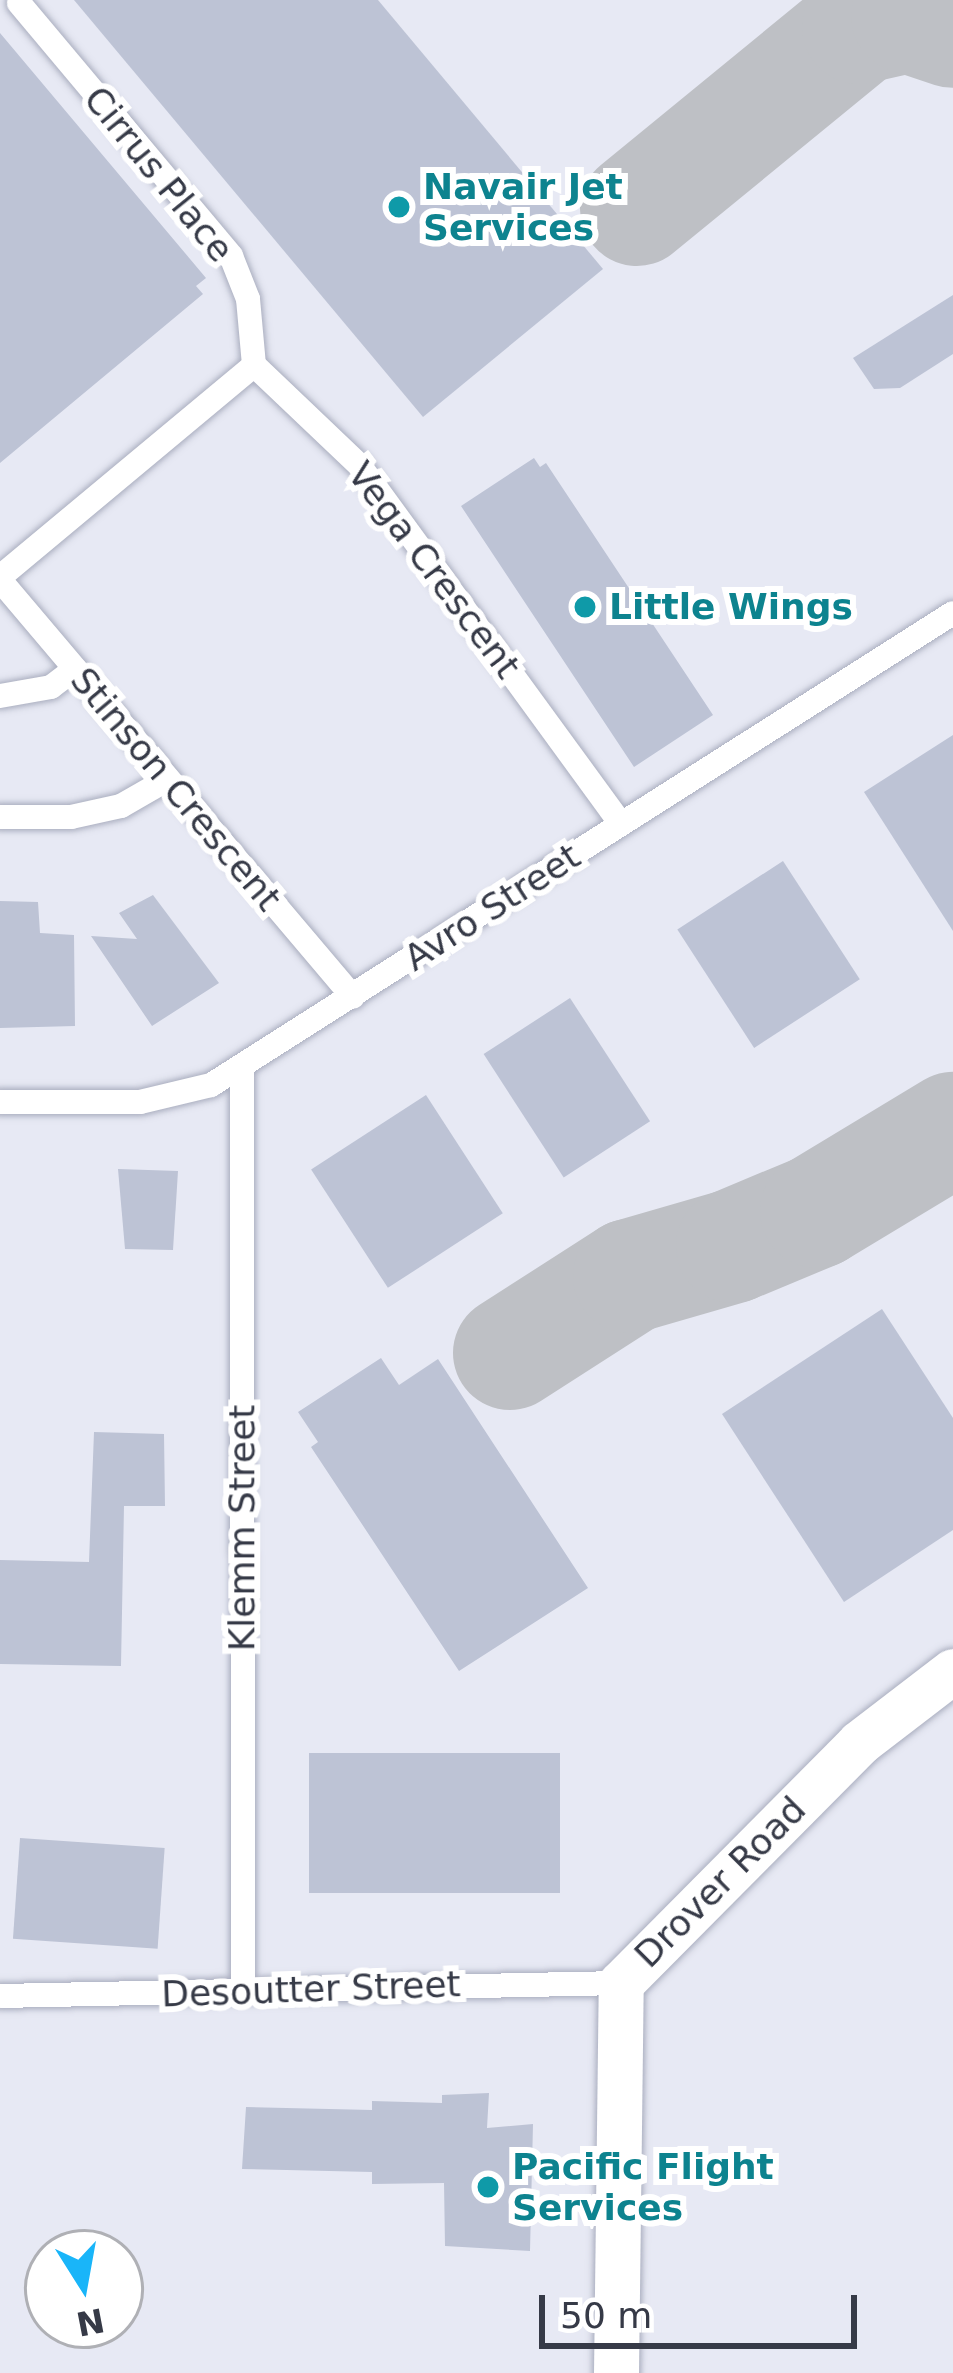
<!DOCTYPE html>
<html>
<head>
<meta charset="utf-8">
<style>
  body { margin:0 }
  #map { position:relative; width:953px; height:2373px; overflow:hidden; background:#e7e9f4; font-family:"DejaVu Sans",sans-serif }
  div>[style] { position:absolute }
  .taxiway>* { height:114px; margin:-57px; padding:0 57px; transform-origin:57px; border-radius:57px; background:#bec0c5 }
  .building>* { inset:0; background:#bdc3d5; transform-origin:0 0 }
  .roads { filter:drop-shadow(0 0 3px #aaaebf) drop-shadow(0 0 3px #aaaebf) }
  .service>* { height:24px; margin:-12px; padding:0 12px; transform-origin:12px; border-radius:12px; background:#fff }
  .minor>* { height:45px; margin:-22.5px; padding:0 22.5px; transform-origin:22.5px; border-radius:22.5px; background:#fff }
  .dots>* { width:33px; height:33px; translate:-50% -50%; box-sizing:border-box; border:6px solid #fff; border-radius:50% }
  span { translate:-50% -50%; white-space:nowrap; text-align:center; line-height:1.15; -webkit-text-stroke:12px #fff; paint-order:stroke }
  .street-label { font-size:36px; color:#363a47 }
  .culture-label { font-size:36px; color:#0d838f; font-weight:700 }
  .left { translate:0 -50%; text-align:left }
  .north { position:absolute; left:24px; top:2229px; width:120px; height:120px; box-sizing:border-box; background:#fff; border:3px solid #afb0b5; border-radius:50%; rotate:169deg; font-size:33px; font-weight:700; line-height:48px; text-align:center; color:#363a47 }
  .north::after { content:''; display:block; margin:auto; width:42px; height:54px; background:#19b5f9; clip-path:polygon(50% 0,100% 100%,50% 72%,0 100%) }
  .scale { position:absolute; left:539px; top:2295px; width:318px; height:54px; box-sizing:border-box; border:6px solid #363a47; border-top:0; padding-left:15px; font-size:36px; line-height:42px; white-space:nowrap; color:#363a47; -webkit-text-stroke:9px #fff; paint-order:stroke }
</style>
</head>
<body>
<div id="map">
  <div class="taxiway">
    <i style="left:637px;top:209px;width:287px;rotate:-39.3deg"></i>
    <i style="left:859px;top:27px;width:50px;rotate:-12.7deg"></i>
    <i style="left:908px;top:16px;width:47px;rotate:18.4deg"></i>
    <i style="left:510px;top:1353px;width:143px;rotate:-32.7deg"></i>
    <i style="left:630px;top:1276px;width:107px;rotate:-16.2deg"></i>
    <i style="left:733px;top:1246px;width:91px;rotate:-22.6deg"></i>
    <i style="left:817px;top:1211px;width:159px;rotate:-31.1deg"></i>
  </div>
  <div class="building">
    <i style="clip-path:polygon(74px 0,378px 0,603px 269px,423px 417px)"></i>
    <i style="clip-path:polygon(0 33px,206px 278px,196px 286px,203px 294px,0 463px)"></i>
    <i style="clip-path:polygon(953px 295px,953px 354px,900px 388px,874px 389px,853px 358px)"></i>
    <i style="clip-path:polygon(534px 458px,540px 467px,546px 463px,713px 715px,634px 767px,461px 506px)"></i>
    <i style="clip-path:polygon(953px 735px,953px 931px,864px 792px)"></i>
    <i style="left:783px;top:861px;width:141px;height:126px;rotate:57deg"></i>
    <i style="clip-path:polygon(153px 895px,219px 983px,152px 1026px,91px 936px,137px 939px,119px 913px)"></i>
    <i style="clip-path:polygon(0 901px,38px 902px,40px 933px,74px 935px,75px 1026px,0 1028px)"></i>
    <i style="left:570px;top:998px;width:147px;height:103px;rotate:57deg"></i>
    <i style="left:426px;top:1095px;width:141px;height:137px;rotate:57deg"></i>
    <i style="clip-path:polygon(118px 1169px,178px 1171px,173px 1250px,125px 1249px)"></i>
    <i style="clip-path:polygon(882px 1309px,953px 1418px,953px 1530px,844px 1602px,722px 1414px)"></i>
    <i style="clip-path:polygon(381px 1358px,399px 1385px,438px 1359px,588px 1588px,459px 1671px,311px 1447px,318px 1442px,298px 1412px)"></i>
    <i style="clip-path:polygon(94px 1432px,164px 1434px,165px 1506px,124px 1506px,121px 1666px,0 1664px,0 1560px,89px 1562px)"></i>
    <i style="left:560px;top:1753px;width:140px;height:251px;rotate:90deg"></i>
    <i style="left:20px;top:1838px;width:145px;height:101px;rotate:4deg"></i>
    <i style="clip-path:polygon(489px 2093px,487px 2128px,533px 2124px,530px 2251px,445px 2246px,444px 2183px,372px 2184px,372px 2172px,242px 2169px,246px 2107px,372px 2110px,372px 2101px,442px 2103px,442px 2095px)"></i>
  </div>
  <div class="roads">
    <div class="service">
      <i style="left:19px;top:3px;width:330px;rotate:50deg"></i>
      <i style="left:231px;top:256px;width:46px;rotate:68.4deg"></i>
      <i style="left:248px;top:299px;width:66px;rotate:84.8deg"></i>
      <i style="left:0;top:577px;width:331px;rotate:-39.8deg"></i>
      <i style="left:254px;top:365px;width:146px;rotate:43.6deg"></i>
      <i style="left:360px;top:466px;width:443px;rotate:53.9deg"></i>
      <i style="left:0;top:580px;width:546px;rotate:49.75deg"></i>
      <i style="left:0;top:696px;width:52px;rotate:-10deg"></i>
      <i style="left:51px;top:687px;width:30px;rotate:-37deg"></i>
      <i style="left:0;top:817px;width:71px"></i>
      <i style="left:71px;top:817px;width:51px;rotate:-12.4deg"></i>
      <i style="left:121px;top:806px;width:54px;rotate:-29.9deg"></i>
      <i style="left:242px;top:1069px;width:919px;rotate:89.94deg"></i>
      <i style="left:0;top:1102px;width:140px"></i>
      <i style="left:140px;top:1102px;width:73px;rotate:-13.5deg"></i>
      <i style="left:211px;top:1085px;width:879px;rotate:-32.46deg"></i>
      <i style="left:0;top:1996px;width:621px;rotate:-1.2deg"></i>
    </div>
    <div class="minor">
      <i style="left:616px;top:2373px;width:390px;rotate:-89.3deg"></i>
      <i style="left:621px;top:1983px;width:338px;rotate:-45.2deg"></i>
      <i style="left:859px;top:1743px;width:118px;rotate:-37.5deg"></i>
    </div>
  </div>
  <div class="dots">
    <i style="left:399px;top:207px;background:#0f9aa8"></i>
    <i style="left:585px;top:607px;background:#0f9aa8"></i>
    <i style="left:488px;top:2187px;background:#0f9aa8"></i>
  </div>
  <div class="street-label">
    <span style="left:159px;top:174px;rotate:51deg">Cirrus Place</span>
    <span style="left:434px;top:570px;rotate:53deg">Vega Crescent</span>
    <span style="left:176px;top:789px;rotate:50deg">Stinson Crescent</span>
    <span style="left:492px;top:907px;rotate:-33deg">Avro Street</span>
    <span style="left:242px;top:1528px;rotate:-90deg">Klemm Street</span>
    <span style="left:720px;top:1882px;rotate:-45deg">Drover Road</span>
    <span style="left:311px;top:1989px;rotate:-2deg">Desoutter Street</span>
  </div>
  <div class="culture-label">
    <span class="left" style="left:423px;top:207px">Navair Jet<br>Services</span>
    <span class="left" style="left:609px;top:607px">Little Wings</span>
    <span class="left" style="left:512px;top:2187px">Pacific Flight<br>Services</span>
  </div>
  <div class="north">N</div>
  <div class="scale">50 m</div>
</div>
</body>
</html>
